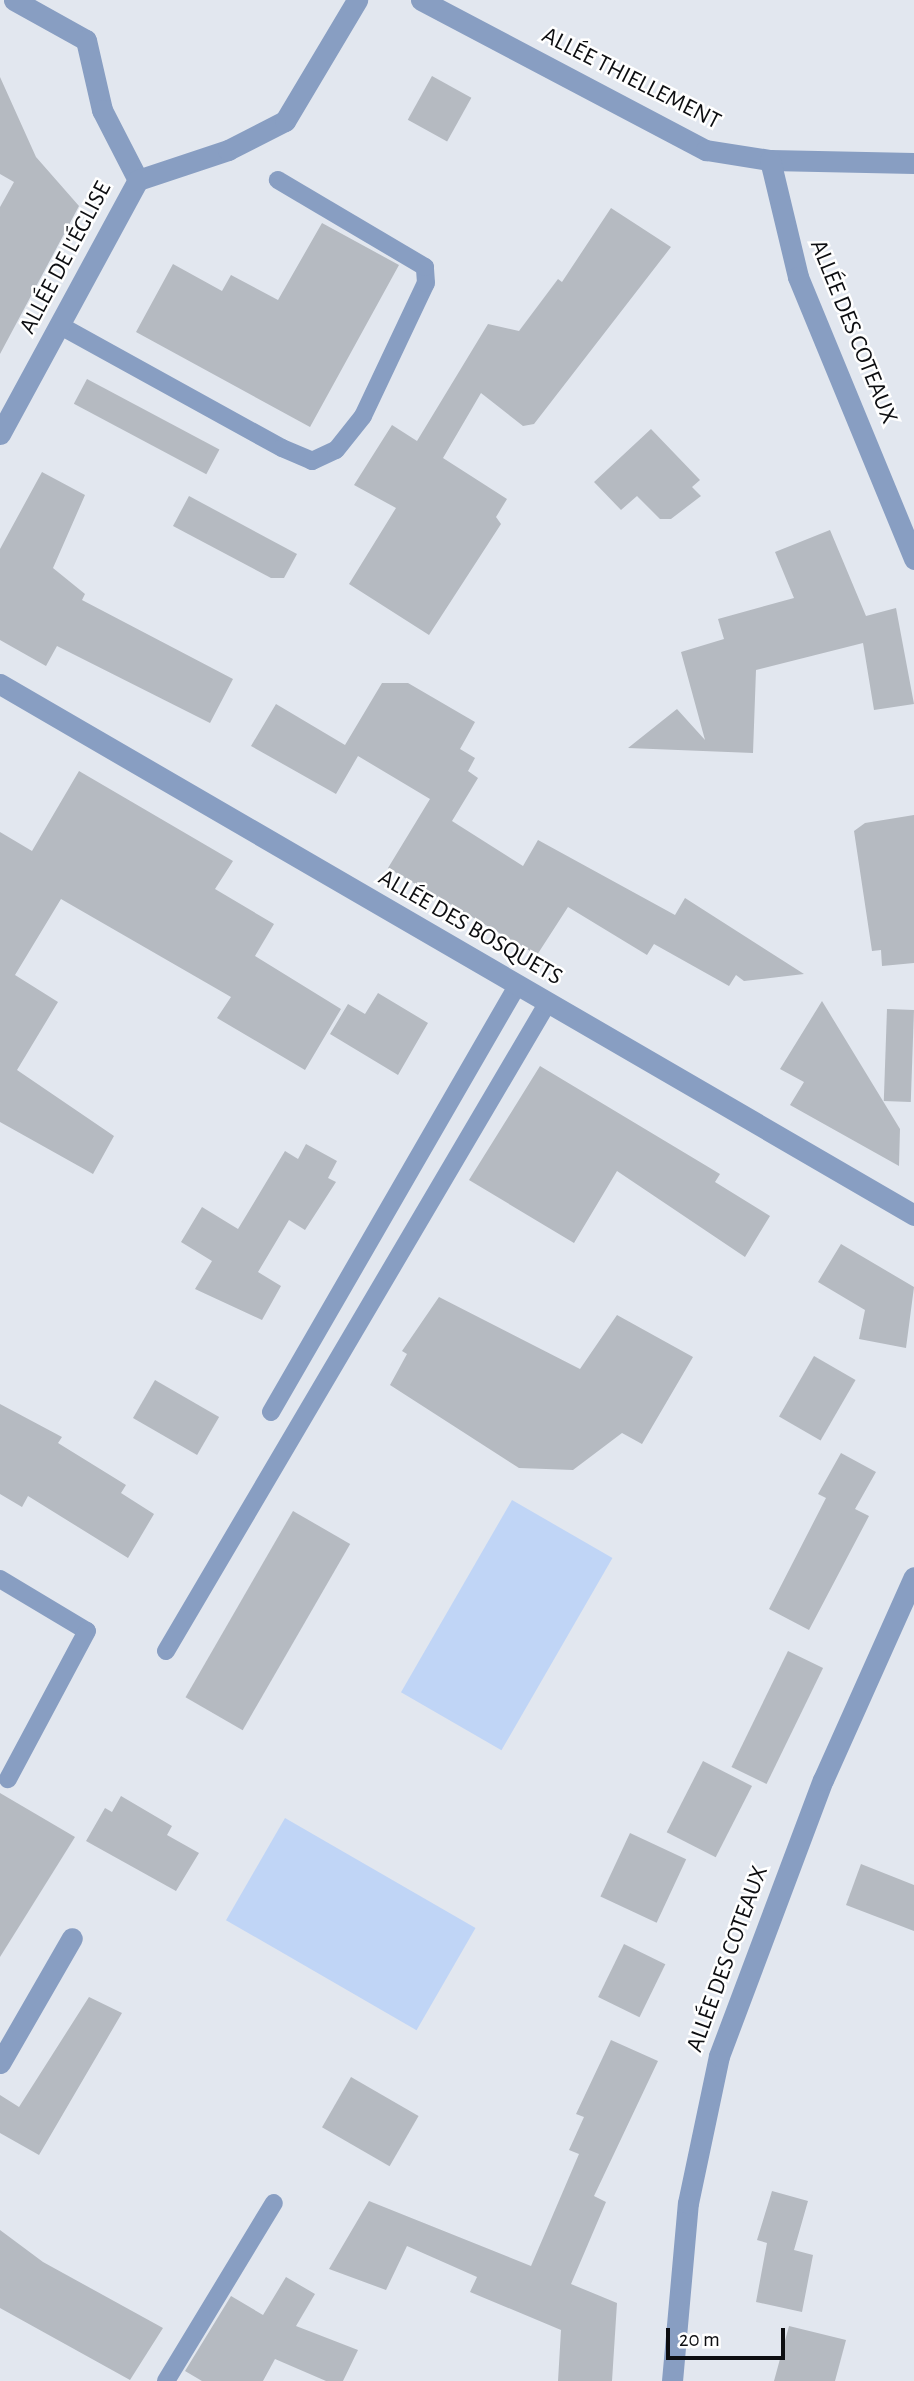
<!DOCTYPE html>
<html>
<head>
<meta charset="utf-8">
<style>
  body { margin:0 }
  #map { position:relative; width:914px; height:2381px; overflow:hidden; background:#e2e7ef; font-family:"Alegreya Sans",sans-serif }
  div>[style] { position:absolute }
  .green>* { inset:0; background:#c0d5f6; transform-origin:0 0 }
  .building>* { inset:0; background:#b5bac1; transform-origin:0 0 }
  .lane>* { height:18px; margin:-9px; padding:0 9px; transform-origin:9px; border-radius:9px; background:#889ec2 }
  .street>* { height:21px; margin:-10.5px; padding:0 10.5px; transform-origin:10.5px; border-radius:10.5px; background:#889ec2 }
  span { translate:-50% -50%; white-space:nowrap; text-align:center; line-height:1.15; -webkit-text-stroke:5px #fff; paint-order:stroke }
  .street-label { font-size:24px; color:#0d0e11 }
  .scale { position:absolute; left:666px; top:2328px; width:119px; height:32px; box-sizing:border-box; border:4px solid #0d0e11; border-top:0; padding-left:9px; font-size:21px; line-height:24px; white-space:nowrap; color:#0d0e11; -webkit-text-stroke:5px #fff; paint-order:stroke }
</style>
</head>
<body>
<div id="map">
  <div class="green">
    <i style="left:512px;top:1500px;width:116px;height:222px;rotate:30deg"></i>
    <i style="left:285px;top:1818px;width:220px;height:118px;rotate:30deg"></i>
  </div>
  <div class="building">
    <i style="left:432px;top:76px;width:45px;height:50px;rotate:29deg"></i>
    <i style="clip-path:polygon(0 77px,36px 157px,79px 206px,0 354px,0 207px,14px 182px,0 174px)"></i>
    <i style="clip-path:polygon(611px 208px,671px 247px,534px 424px,523px 426px,481px 393px,443px 458px,507px 499px,496px 517px,501px 524px,429px 635px,349px 584px,396px 508px,354px 485px,392px 425px,417px 441px,488px 324px,519px 331px,558px 279px,562px 282px)"></i>
    <i style="clip-path:polygon(322px 223px,399px 265px,310px 427px,136px 332px,173px 264px,222px 291px,231px 275px,278px 300px)"></i>
    <i style="left:87px;top:379px;width:150px;height:28px;rotate:28deg"></i>
    <i style="clip-path:polygon(651px 429px,700px 480px,692px 487px,701px 496px,671px 519px,660px 519px,637px 496px,621px 510px,594px 482px)"></i>
    <i style="clip-path:polygon(42px 472px,85px 495px,53px 568px,85px 594px,82px 600px,233px 679px,210px 723px,57px 646px,46px 666px,0 640px,0 549px)"></i>
    <i style="clip-path:polygon(189px 496px,297px 554px,284px 578px,271px 578px,173px 526px)"></i>
    <i style="clip-path:polygon(830px 530px,866px 616px,896px 608px,914px 704px,874px 710px,863px 643px,756px 670px,753px 753px,628px 748px,677px 709px,705px 740px,681px 652px,724px 639px,718px 619px,794px 598px,775px 552px)"></i>
    <i style="clip-path:polygon(382px 683px,408px 683px,475px 722px,460px 749px,475px 758px,468px 771px,478px 778px,452px 821px,523px 866px,538px 840px,675px 915px,685px 898px,804px 974px,744px 981px,736px 975px,729px 986px,654px 944px,647px 955px,568px 907px,537px 955px,388px 868px,430px 799px,358px 756px,336px 794px,251px 746px,276px 704px,345px 745px)"></i>
    <i style="clip-path:polygon(79px 771px,233px 861px,215px 889px,274px 924px,255px 956px,341px 1009px,305px 1070px,217px 1018px,231px 997px,61px 899px,15px 975px,58px 1002px,17px 1070px,114px 1136px,93px 1174px,0 1122px,0 832px,32px 851px)"></i>
    <i style="clip-path:polygon(914px 815px,914px 963px,882px 966px,881px 950px,872px 951px,854px 831px,865px 823px)"></i>
    <i style="clip-path:polygon(378px 993px,428px 1023px,398px 1075px,330px 1034px,348px 1004px,365px 1014px)"></i>
    <i style="clip-path:polygon(822px 1001px,900px 1129px,899px 1166px,790px 1105px,804px 1082px,780px 1069px)"></i>
    <i style="left:887px;top:1009px;width:27px;height:92px;rotate:2deg"></i>
    <i style="clip-path:polygon(540px 1066px,720px 1174px,715px 1182px,770px 1216px,745px 1257px,617px 1171px,574px 1243px,469px 1180px)"></i>
    <i style="clip-path:polygon(306px 1144px,337px 1161px,328px 1178px,336px 1182px,305px 1230px,289px 1220px,258px 1272px,281px 1286px,262px 1320px,195px 1289px,212px 1261px,181px 1242px,202px 1207px,238px 1229px,285px 1151px,298px 1159px)"></i>
    <i style="clip-path:polygon(841px 1244px,914px 1287px,906px 1348px,859px 1339px,865px 1310px,818px 1282px)"></i>
    <i style="clip-path:polygon(439px 1297px,580px 1369px,617px 1315px,693px 1357px,642px 1444px,622px 1433px,573px 1470px,519px 1468px,390px 1385px,407px 1354px,402px 1351px)"></i>
    <i style="left:814px;top:1356px;width:48px;height:70px;rotate:30deg"></i>
    <i style="left:155px;top:1380px;width:74px;height:44px;rotate:30deg"></i>
    <i style="clip-path:polygon(0 1404px,62px 1437px,58px 1443px,126px 1485px,121px 1493px,154px 1514px,128px 1558px,28px 1496px,22px 1507px,0 1494px)"></i>
    <i style="clip-path:polygon(841px 1453px,876px 1472px,855px 1509px,869px 1516px,809px 1630px,769px 1609px,826px 1498px,818px 1494px)"></i>
    <i style="left:293px;top:1511px;width:66px;height:215px;rotate:30deg"></i>
    <i style="left:788px;top:1651px;width:39px;height:129px;rotate:26deg"></i>
    <i style="left:703px;top:1761px;width:55px;height:80px;rotate:27deg"></i>
    <i style="clip-path:polygon(0 1793px,75px 1837px,0 1957px)"></i>
    <i style="clip-path:polygon(121px 1796px,172px 1826px,167px 1835px,199px 1853px,176px 1891px,86px 1841px,105px 1808px,112px 1812px)"></i>
    <i style="left:630px;top:1833px;width:62px;height:70px;rotate:25deg"></i>
    <i style="clip-path:polygon(861px 1864px,914px 1885px,914px 1931px,846px 1905px)"></i>
    <i style="left:624px;top:1944px;width:46px;height:59px;rotate:26deg"></i>
    <i style="clip-path:polygon(89px 1997px,122px 2013px,39px 2155px,0 2133px,0 2095px,19px 2107px)"></i>
    <i style="clip-path:polygon(611px 2040px,658px 2061px,594px 2196px,606px 2202px,571px 2284px,617px 2303px,612px 2381px,558px 2381px,561px 2330px,470px 2292px,477px 2277px,407px 2246px,386px 2290px,329px 2269px,369px 2201px,531px 2266px,579px 2154px,569px 2150px,584px 2117px,576px 2114px)"></i>
    <i style="left:351px;top:2077px;width:78px;height:58px;rotate:30deg"></i>
    <i style="clip-path:polygon(772px 2191px,808px 2201px,794px 2250px,813px 2255px,802px 2312px,756px 2302px,767px 2243px,757px 2240px)"></i>
    <i style="clip-path:polygon(0 2230px,43px 2262px,163px 2328px,130px 2380px,0 2308px)"></i>
    <i style="clip-path:polygon(286px 2277px,315px 2294px,296px 2326px,358px 2350px,343px 2381px,326px 2381px,275px 2359px,263px 2381px,202px 2381px,185px 2371px,231px 2296px,263px 2315px)"></i>
    <i style="clip-path:polygon(789px 2326px,846px 2340px,835px 2381px,774px 2381px)"></i>
  </div>
  <div class="lane">
    <i style="left:59px;top:325px;width:255px;rotate:28.9deg"></i>
    <i style="left:282px;top:448px;width:33px;rotate:23deg"></i>
    <i style="left:312px;top:461px;width:26px;rotate:-25deg"></i>
    <i style="left:336px;top:450px;width:43px;rotate:-51.5deg"></i>
    <i style="left:363px;top:416px;width:147px;rotate:-64.7deg"></i>
    <i style="left:426px;top:283px;width:16px;rotate:-94deg"></i>
    <i style="left:425px;top:267px;width:171px;rotate:-149.4deg"></i>
    <i style="left:271px;top:1412px;width:492px;rotate:-60deg"></i>
    <i style="left:0;top:1579px;width:101px;rotate:30.9deg"></i>
    <i style="left:87px;top:1631px;width:168px;rotate:118.1deg"></i>
    <i style="left:166px;top:1651px;width:751px;rotate:-59.51deg"></i>
    <i style="left:166px;top:2381px;width:208px;rotate:-58.8deg"></i>
  </div>
  <div class="street">
    <i style="left:14px;top:0;width:82px;rotate:29.1deg"></i>
    <i style="left:86px;top:40px;width:72px;rotate:77.1deg"></i>
    <i style="left:102px;top:110px;width:79px;rotate:62.8deg"></i>
    <i style="left:421px;top:0;width:322px;rotate:27.8deg"></i>
    <i style="left:706px;top:150px;width:65px;rotate:8.9deg"></i>
    <i style="left:770px;top:160px;width:144px;rotate:1.2deg"></i>
    <i style="left:770px;top:160px;width:120px;rotate:76.5deg"></i>
    <i style="left:798px;top:277px;width:305px;rotate:67.6deg"></i>
    <i style="left:0;top:434px;width:289px;rotate:-61.5deg"></i>
    <i style="left:138px;top:180px;width:95px;rotate:-18.4deg"></i>
    <i style="left:228px;top:150px;width:64px;rotate:-27deg"></i>
    <i style="left:285px;top:121px;width:141px;rotate:-59.2deg"></i>
    <i style="left:0;top:684px;width:1057px;rotate:30.15deg"></i>
    <i style="left:0;top:2063px;width:144px;rotate:-60.1deg"></i>
    <i style="left:672px;top:2381px;width:179px;rotate:-84.9deg"></i>
    <i style="left:688px;top:2203px;width:150px;rotate:-78.1deg"></i>
    <i style="left:719px;top:2056px;width:295px;rotate:-69.4deg"></i>
    <i style="left:823px;top:1780px;width:222px;rotate:-65.9deg"></i>
  </div>
  <div class="street-label">
    <span style="left:631px;top:79px;rotate:27deg">ALLÉE THIELLEMENT</span>
    <span style="left:66px;top:258px;rotate:-62deg">ALLÉE DE L'ÉGLISE</span>
    <span style="left:853px;top:332px;rotate:68deg">ALLÉE DES COTEAUX</span>
    <span style="left:470px;top:928px;rotate:30deg">ALLÉE DES BOSQUETS</span>
    <span style="left:728px;top:1959px;rotate:-70deg">ALLÉE DES COTEAUX</span>
  </div>
  <div class="scale">20 m</div>
</div>
</body>
</html>
